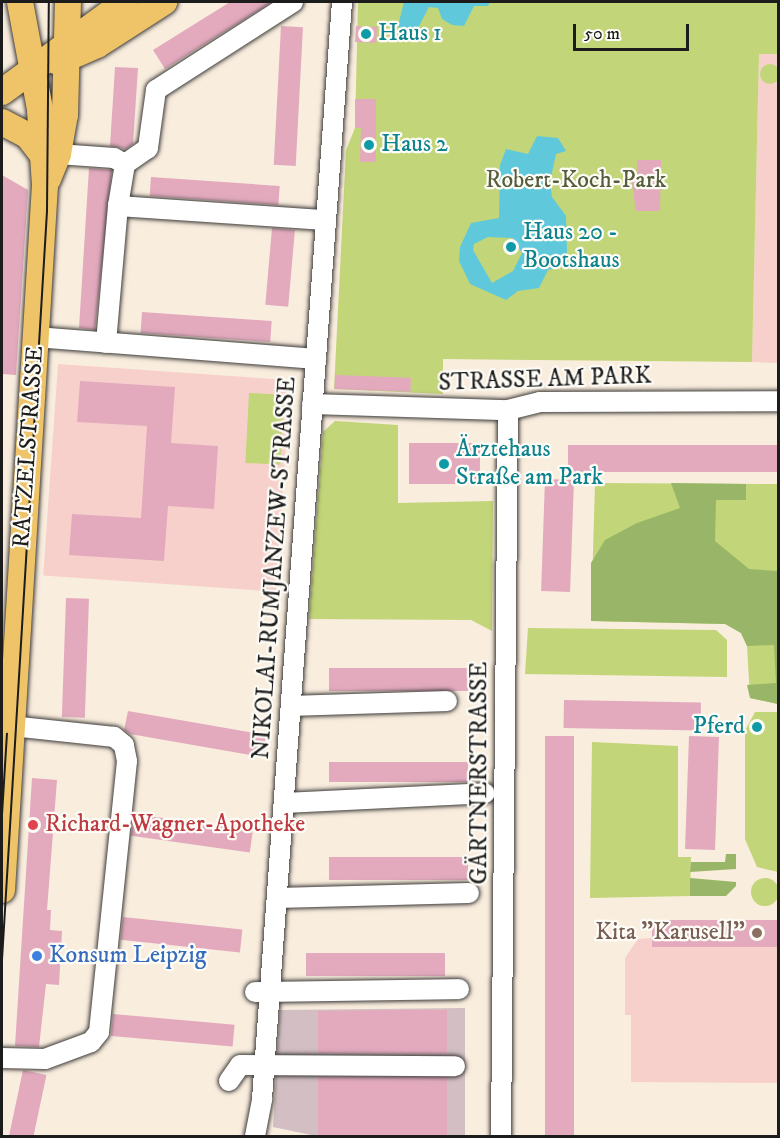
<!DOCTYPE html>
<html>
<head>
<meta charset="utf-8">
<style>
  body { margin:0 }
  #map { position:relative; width:780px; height:1138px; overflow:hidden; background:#f9edde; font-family:"IM FELL DW Pica",serif }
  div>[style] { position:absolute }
  .built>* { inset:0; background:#f7d0cc; transform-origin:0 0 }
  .industrial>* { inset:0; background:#d2bec3 }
  .green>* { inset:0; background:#c2d578; transform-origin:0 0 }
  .round { border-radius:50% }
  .forest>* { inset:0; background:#99b668 }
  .water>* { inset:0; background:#5fc9db }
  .building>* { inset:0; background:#e3aabe; transform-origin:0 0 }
  .roads { filter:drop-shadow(0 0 2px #3d3b39) drop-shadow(0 0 2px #3d3b39) }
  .minor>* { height:20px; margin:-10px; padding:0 10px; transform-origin:10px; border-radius:10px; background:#fff }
  .major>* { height:26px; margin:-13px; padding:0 13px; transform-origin:13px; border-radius:13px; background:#efc469 }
  .tram>* { height:1.5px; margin:-0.75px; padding:0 0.75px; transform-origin:0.75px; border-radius:0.75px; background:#1c1c1c }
  .dots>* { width:16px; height:16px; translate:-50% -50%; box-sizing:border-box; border:3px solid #fdfcf7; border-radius:50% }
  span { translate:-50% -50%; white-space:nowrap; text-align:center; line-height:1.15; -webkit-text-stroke:4.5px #fdfcf7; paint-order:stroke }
  .culture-label { font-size:24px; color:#0d838f }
  .left { translate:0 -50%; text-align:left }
  .right { translate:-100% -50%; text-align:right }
  .park-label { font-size:24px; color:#565d3c }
  .street-label { font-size:24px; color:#1c1c1c }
  .health-label { font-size:24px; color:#be3a42 }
  .education-label { font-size:24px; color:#785e54 }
  .shop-label { font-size:24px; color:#366cbe }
  .frame { position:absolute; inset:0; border:3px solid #1c1c1c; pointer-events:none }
  .scale { position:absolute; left:573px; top:24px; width:116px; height:27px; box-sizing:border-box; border:3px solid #1c1c1c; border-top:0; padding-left:8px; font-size:18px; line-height:21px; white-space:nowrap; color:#1c1c1c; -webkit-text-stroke:4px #fdfcf7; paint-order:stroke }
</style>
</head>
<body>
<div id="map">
  <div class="built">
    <i style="clip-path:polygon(759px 54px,778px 54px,778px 363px,752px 362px)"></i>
    <i style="left:58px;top:364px;width:233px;height:212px;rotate:4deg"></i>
    <i style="clip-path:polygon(652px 920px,778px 921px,778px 1083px,631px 1082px,631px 1015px,625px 1015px,625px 958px,638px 939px,652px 938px)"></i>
  </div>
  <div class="industrial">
    <i style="clip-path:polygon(465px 1008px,465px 1136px,316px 1136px,273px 1127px,280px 1010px)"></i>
  </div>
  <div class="green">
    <i style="clip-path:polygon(358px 2px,778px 2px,778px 54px,759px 54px,752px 362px,443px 359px,443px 394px,334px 389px,346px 150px,355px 128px)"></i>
    <i class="round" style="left:760px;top:64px;width:20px;height:20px"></i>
    <i style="left:249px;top:393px;width:35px;height:70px;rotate:3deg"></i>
    <i style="clip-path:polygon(335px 421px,398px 425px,398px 503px,493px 501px,492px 631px,471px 620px,309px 619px,323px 432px)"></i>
    <i style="clip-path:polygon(595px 483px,778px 484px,778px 704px,750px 698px,747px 646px,741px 633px,726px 624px,591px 621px)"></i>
    <i style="clip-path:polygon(528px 628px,716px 630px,727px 640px,727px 677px,525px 674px)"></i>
    <i style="clip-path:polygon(755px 712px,778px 712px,778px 872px,757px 867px,745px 839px,745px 731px)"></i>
    <i style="clip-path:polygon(592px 742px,678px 746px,678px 857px,691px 857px,690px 896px,590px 898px)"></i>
    <i class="round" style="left:751px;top:878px;width:28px;height:28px"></i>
  </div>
  <div class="forest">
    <i style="clip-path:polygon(671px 483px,746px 484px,746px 500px,716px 500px,715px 541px,749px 569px,778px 571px,778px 704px,750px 698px,747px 685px,776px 683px,774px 645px,747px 646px,741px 633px,725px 624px,591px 621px,591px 563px,605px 540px,637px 523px,680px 508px)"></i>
    <i style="clip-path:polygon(726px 854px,736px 854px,736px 869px,690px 872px,691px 862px,725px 862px)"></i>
    <i style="clip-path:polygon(690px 878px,736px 882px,736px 886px,726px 896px,690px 896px)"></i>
  </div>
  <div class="water">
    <i style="clip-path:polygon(404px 2px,490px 2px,488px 6px,474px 6px,464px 26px,452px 25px,442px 19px,438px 8px,429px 7px,417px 30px,406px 36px,398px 26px)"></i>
    <i style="clip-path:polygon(evenodd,537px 136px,558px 138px,566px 151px,556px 154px,550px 182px,552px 197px,566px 216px,567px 252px,558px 268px,548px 270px,539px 288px,518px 291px,506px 300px,470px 284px,459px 261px,460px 247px,471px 223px,499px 218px,500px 165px,506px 149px,528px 154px,537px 136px,488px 237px,513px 238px,522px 253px,513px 271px,492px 283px,473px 250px,474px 244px,488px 237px)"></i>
  </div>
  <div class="building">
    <i style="clip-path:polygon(230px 2px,272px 2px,165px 69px,153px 50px)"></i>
    <i style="left:281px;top:26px;width:22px;height:139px;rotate:3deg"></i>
    <i style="left:356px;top:26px;width:21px;height:16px;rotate:3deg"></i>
    <i style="clip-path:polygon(115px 67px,138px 68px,133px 144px,126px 149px,110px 146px)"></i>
    <i style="clip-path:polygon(355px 99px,376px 99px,376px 162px,360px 162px,361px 128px,355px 128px)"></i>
    <i style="clip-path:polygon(637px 160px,661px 160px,660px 211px,636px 211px,632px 183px,637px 176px)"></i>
    <i style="clip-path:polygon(89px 168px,112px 170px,95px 330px,79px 328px)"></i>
    <i style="clip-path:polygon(2px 175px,28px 190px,16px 375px,2px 374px)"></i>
    <i style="left:151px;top:177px;width:129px;height:19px;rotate:4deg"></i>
    <i style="left:272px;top:228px;width:23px;height:77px;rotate:5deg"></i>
    <i style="left:513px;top:238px;width:13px;height:13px;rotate:58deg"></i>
    <i style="left:142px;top:312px;width:130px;height:21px;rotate:4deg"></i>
    <i style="left:335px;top:375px;width:76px;height:14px;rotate:2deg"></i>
    <i style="clip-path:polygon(80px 381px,175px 387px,171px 443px,218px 446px,214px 509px,168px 506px,164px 561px,69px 555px,72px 514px,141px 518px,147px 426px,77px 422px)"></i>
    <i style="left:409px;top:443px;width:71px;height:41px"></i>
    <i style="left:568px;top:445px;width:210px;height:27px"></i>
    <i style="left:545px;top:479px;width:29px;height:112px;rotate:2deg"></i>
    <i style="left:66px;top:598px;width:23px;height:119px;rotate:2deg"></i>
    <i style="left:329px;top:668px;width:139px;height:23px"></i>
    <i style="left:564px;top:700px;width:137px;height:28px;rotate:1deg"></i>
    <i style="clip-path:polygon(128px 711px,266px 735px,262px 757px,130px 734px,124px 730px)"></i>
    <i style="left:545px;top:736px;width:29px;height:401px"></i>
    <i style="left:689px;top:736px;width:30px;height:113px;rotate:2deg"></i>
    <i style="left:468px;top:762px;width:20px;height:139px;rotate:90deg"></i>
    <i style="clip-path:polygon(32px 778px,57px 780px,47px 910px,51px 910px,50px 930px,62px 931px,59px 985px,46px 984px,39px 1047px,15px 1046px)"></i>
    <i style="left:134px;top:814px;width:120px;height:22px;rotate:8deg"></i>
    <i style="left:468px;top:857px;width:23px;height:139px;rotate:90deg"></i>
    <i style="left:123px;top:917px;width:120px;height:23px;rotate:6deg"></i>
    <i style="left:652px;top:920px;width:126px;height:27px"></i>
    <i style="left:306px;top:953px;width:139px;height:23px"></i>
    <i style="clip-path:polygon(397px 1010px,447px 1010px,447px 1054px,318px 1053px,318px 1011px)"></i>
    <i style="left:113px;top:1014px;width:122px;height:22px;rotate:5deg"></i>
    <i style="left:23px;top:1070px;width:24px;height:67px;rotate:12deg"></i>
    <i style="left:318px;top:1077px;width:129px;height:60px"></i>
  </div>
  <div class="roads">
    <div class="minor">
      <i style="left:293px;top:2px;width:163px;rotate:147.3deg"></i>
      <i style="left:156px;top:90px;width:59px;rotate:97.9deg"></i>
      <i style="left:148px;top:148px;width:28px;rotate:145deg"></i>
      <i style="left:125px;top:164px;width:43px;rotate:99.5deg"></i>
      <i style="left:118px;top:206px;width:208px;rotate:3.9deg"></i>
      <i style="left:58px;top:154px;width:56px;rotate:4.1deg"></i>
      <i style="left:114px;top:158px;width:13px;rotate:29deg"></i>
      <i style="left:36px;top:337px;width:281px;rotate:4.5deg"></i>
      <i style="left:106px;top:343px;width:138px;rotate:-85deg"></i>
      <i style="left:312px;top:404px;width:196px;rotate:1.8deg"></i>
      <i style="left:508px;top:410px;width:33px;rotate:-14deg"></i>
      <i style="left:540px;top:402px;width:238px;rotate:-0.2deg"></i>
      <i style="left:291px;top:706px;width:156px;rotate:-1.8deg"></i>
      <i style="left:284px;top:803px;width:201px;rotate:-2.8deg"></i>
      <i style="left:277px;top:898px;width:192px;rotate:-1.5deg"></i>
      <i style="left:255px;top:992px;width:204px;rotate:-0.8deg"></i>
      <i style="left:2px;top:1058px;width:43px;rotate:1.3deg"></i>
      <i style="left:45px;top:1059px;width:49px;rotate:-20.3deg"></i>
      <i style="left:91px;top:1042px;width:13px;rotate:-51deg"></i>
      <i style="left:99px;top:1032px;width:272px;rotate:-84.1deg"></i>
      <i style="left:127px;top:761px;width:16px;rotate:-101deg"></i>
      <i style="left:124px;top:745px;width:13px;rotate:-141deg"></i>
      <i style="left:114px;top:737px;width:104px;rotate:-173.9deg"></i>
      <i style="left:229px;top:1081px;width:19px;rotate:-55deg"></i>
      <i style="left:240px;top:1065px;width:215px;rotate:0.3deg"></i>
      <i style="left:255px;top:1136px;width:38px;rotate:-79deg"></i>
      <i style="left:262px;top:1099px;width:1100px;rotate:-85.83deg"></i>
      <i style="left:501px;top:1136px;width:726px;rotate:-89.45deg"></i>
    </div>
    <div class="major">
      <i style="left:58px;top:62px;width:43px;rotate:-23.6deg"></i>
      <i style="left:97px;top:45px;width:80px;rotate:-32.7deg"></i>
      <i style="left:2px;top:92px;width:152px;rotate:-36.2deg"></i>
      <i style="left:2px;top:122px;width:30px;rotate:28deg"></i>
      <i style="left:28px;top:136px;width:23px;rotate:52deg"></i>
      <i style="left:48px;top:179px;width:27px;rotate:-68deg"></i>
      <i style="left:58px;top:154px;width:40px;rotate:-80deg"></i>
      <i style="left:65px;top:115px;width:113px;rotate:-88.5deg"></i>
      <i style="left:2px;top:890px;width:706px;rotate:-86.51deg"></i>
      <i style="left:45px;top:185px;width:76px;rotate:-93.8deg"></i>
      <i style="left:40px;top:109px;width:109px;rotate:-100.6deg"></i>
    </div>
  </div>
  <div class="tram">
    <i style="left:2px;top:815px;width:81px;rotate:-86.5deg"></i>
    <i style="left:2px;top:960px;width:750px;rotate:-86.56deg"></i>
    <i style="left:47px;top:211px;width:209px;rotate:-89.5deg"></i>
  </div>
  <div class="dots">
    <i style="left:366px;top:34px;background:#0f9aa8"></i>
    <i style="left:369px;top:145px;background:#0f9aa8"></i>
    <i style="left:511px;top:247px;background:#0f9aa8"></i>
    <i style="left:444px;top:464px;background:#0f9aa8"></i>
    <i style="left:757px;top:727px;background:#0f9aa8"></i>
    <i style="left:33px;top:825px;background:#e0444e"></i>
    <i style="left:757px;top:933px;background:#8d6e63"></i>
    <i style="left:37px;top:956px;background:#3f7fe0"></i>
  </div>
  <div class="culture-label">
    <span class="left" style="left:378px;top:34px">Haus 1</span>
    <span class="left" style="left:381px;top:145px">Haus 2</span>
    <span class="left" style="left:523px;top:247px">Haus 20 -<br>Bootshaus</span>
    <span class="left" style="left:456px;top:464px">Ärztehaus<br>Straße am Park</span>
    <span class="right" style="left:745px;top:727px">Pferd</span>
  </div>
  <div class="park-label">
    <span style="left:576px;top:181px">Robert-Koch-Park</span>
  </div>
  <div class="street-label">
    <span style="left:545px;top:380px;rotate:-2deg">STRASSE AM PARK</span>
    <span style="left:29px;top:447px;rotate:-86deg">RATZELSTRASSE</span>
    <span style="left:275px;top:568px;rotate:-86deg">NIKOLAI-RUMJANZEW-STRASSE</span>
    <span style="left:480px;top:773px;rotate:-90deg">GÄRTNERSTRASSE</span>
  </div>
  <div class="health-label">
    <span class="left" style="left:45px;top:825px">Richard-Wagner-Apotheke</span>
  </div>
  <div class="education-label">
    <span class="right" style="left:745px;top:933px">Kita "Karusell"</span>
  </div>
  <div class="shop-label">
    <span class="left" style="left:49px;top:956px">Konsum Leipzig</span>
  </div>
  <div class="frame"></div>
  <div class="scale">50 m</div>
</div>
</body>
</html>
